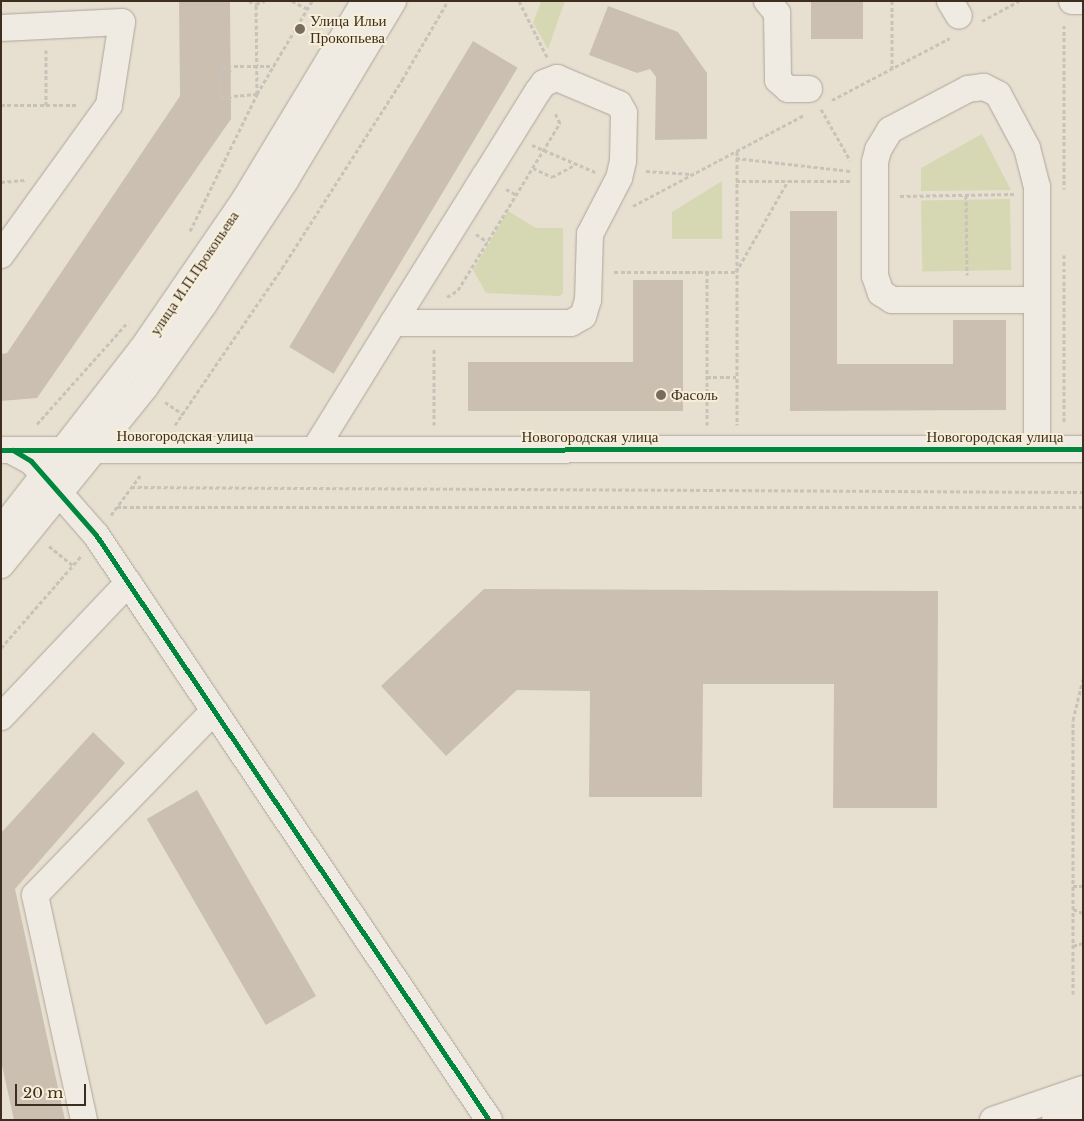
<!DOCTYPE html>
<html>
<head>
<meta charset="utf-8">
<style>
  body { margin:0 }
  #map { position:relative; width:1084px; height:1121px; overflow:hidden; background:#e7e0d1; font-family:"Libre Baskerville",serif }
  div>[style] { position:absolute }
  .green>* { inset:0; background:#d6d7b3; transform-origin:0 0 }
  .building>* { inset:0; background:#cbbfb2; transform-origin:0 0 }
  .path>* { height:3px; margin-top:-1.5px; transform-origin:0; background:repeating-linear-gradient(90deg,#c8c2b9 0 4px,transparent 0 6.5px) }
  .roads { filter:drop-shadow(0 0 1px #ada599) drop-shadow(0 0 1px #ada599) }
  .minor>* { height:26px; margin:-13px; padding:0 13px; transform-origin:13px; border-radius:13px; background:#efebe3 }
  .cycleway>* { height:5px; margin:-2.5px; padding:0 2.5px; transform-origin:2.5px; border-radius:2.5px; background:#00873e }
  .dots>* { width:14px; height:14px; translate:-50% -50%; box-sizing:border-box; border:2px solid #f7eed8; border-radius:50% }
  span { translate:-50% -50%; white-space:nowrap; text-align:center; line-height:1.15; -webkit-text-stroke:4px #f7eed8; paint-order:stroke }
  .poi-label { font-size:15px; color:#3d2e20 }
  .left { translate:0 -50%; text-align:left }
  .street-label { font-size:15px; color:#3d2e20 }
  .frame { position:absolute; inset:0; border:2px solid #3d2e20; pointer-events:none }
  .scale { position:absolute; left:15px; top:1084px; width:71px; height:22px; box-sizing:border-box; border:2px solid #3d2e20; border-top:0; padding-left:6px; font-size:15px; line-height:18px; white-space:nowrap; color:#3d2e20; -webkit-text-stroke:4px #f7eed8; paint-order:stroke }
</style>
</head>
<body>
<div id="map">
  <div class="green">
    <i style="clip-path:polygon(541px 1px,565px 1px,548px 49px,533px 23px)"></i>
    <i style="clip-path:polygon(982px 134px,1011px 190px,921px 191px,921px 168px)"></i>
    <i style="clip-path:polygon(722px 181px,722px 239px,672px 239px,672px 212px)"></i>
    <i style="left:1010px;top:199px;width:71px;height:89px;rotate:89deg"></i>
    <i style="clip-path:polygon(508px 211px,536px 228px,563px 228px,563px 293px,560px 296px,486px 293px,473px 270px)"></i>
  </div>
  <div class="building">
    <i style="clip-path:polygon(179px 1px,230px 1px,231px 119px,37px 398px,1px 401px,1px 354px,7px 353px,180px 96px)"></i>
    <i style="left:811px;top:1px;width:52px;height:38px"></i>
    <i style="clip-path:polygon(608px 6px,678px 32px,707px 73px,707px 139px,655px 140px,656px 77px,650px 69px,637px 73px,589px 55px)"></i>
    <i style="left:473px;top:41px;width:52px;height:357px;rotate:31deg"></i>
    <i style="clip-path:polygon(790px 211px,837px 211px,837px 364px,953px 364px,953px 320px,1006px 320px,1006px 410px,790px 411px)"></i>
    <i style="clip-path:polygon(633px 280px,683px 280px,683px 411px,468px 411px,468px 362px,633px 362px)"></i>
    <i style="clip-path:polygon(484px 589px,938px 591px,937px 808px,833px 808px,834px 684px,703px 684px,702px 797px,589px 797px,590px 691px,517px 690px,446px 756px,381px 686px)"></i>
    <i style="clip-path:polygon(93px 732px,125px 763px,15px 889px,65px 1120px,14px 1120px,1px 1061px,1px 833px)"></i>
    <i style="left:197px;top:790px;width:238px;height:58px;rotate:60deg"></i>
  </div>
  <div class="path">
    <i style="left:249px;top:1px;width:8px;rotate:23deg"></i>
    <i style="left:256px;top:4px;width:9px;rotate:-18deg"></i>
    <i style="left:292px;top:1px;width:18px;rotate:27deg"></i>
    <i style="left:519px;top:1px;width:63px;rotate:63.4deg"></i>
    <i style="left:892px;top:1px;width:67px;rotate:90deg"></i>
    <i style="left:982px;top:21px;width:42px;rotate:-28.4deg"></i>
    <i style="left:1064px;top:25px;width:164px;rotate:90deg"></i>
    <i style="left:46px;top:50px;width:55px;rotate:90deg"></i>
    <i style="left:231px;top:72px;width:12px;rotate:-149deg"></i>
    <i style="left:221px;top:66px;width:53px"></i>
    <i style="left:221px;top:97px;width:31px;rotate:-90deg"></i>
    <i style="left:832px;top:100px;width:133px;rotate:-27.7deg"></i>
    <i style="left:231px;top:102px;width:11px;rotate:-153deg"></i>
    <i style="left:221px;top:97px;width:36px;rotate:-5deg"></i>
    <i style="left:257px;top:94px;width:90px;rotate:-90.6deg"></i>
    <i style="left:1px;top:105px;width:77px"></i>
    <i style="left:821px;top:109px;width:59px;rotate:60.4deg"></i>
    <i style="left:532px;top:145px;width:69px;rotate:23.2deg"></i>
    <i style="left:737px;top:151px;width:274px;rotate:90deg"></i>
    <i style="left:736px;top:158px;width:115px;rotate:6.5deg"></i>
    <i style="left:533px;top:168px;width:21px;rotate:25deg"></i>
    <i style="left:552px;top:177px;width:26px;rotate:-28deg"></i>
    <i style="left:646px;top:171px;width:46px;rotate:3.7deg"></i>
    <i style="left:736px;top:181px;width:115px"></i>
    <i style="left:1px;top:182px;width:24px;rotate:-5deg"></i>
    <i style="left:506px;top:189px;width:13px;rotate:29deg"></i>
    <i style="left:966px;top:195px;width:80px;rotate:89.3deg"></i>
    <i style="left:900px;top:196px;width:114px;rotate:-1deg"></i>
    <i style="left:633px;top:206px;width:194px;rotate:-28deg"></i>
    <i style="left:190px;top:231px;width:153px;rotate:-63.9deg"></i>
    <i style="left:257px;top:94px;width:108px;rotate:-59.4deg"></i>
    <i style="left:476px;top:234px;width:14px;rotate:34deg"></i>
    <i style="left:1064px;top:255px;width:169px;rotate:90deg"></i>
    <i style="left:614px;top:272px;width:122px"></i>
    <i style="left:736px;top:272px;width:105px;rotate:-60.3deg"></i>
    <i style="left:447px;top:297px;width:13px;rotate:-32deg"></i>
    <i style="left:458px;top:290px;width:196px;rotate:-58.6deg"></i>
    <i style="left:560px;top:123px;width:13px;rotate:-117deg"></i>
    <i style="left:707px;top:377px;width:29px"></i>
    <i style="left:165px;top:402px;width:22px;rotate:34deg"></i>
    <i style="left:37px;top:424px;width:137px;rotate:-48.3deg"></i>
    <i style="left:175px;top:425px;width:190px;rotate:-55.7deg"></i>
    <i style="left:282px;top:268px;width:223px;rotate:-57.4deg"></i>
    <i style="left:402px;top:80px;width:91px;rotate:-59.8deg"></i>
    <i style="left:434px;top:425px;width:77px;rotate:-90deg"></i>
    <i style="left:707px;top:425px;width:153px;rotate:-90deg"></i>
    <i style="left:131px;top:487px;width:952px;rotate:0.3deg"></i>
    <i style="left:117px;top:507px;width:966px"></i>
    <i style="left:111px;top:515px;width:49px;rotate:-53.4deg"></i>
    <i style="left:49px;top:546px;width:32px;rotate:39deg"></i>
    <i style="left:1px;top:648px;width:122px;rotate:-49deg"></i>
    <i style="left:1073px;top:886px;width:10px"></i>
    <i style="left:1073px;top:909px;width:11px;rotate:22deg"></i>
    <i style="left:1073px;top:946px;width:10px;rotate:-17deg"></i>
    <i style="left:1073px;top:994px;width:274px;rotate:-90deg"></i>
    <i style="left:1073px;top:720px;width:42px;rotate:-76.3deg"></i>
  </div>
  <div class="roads">
    <div class="minor">
      <i style="left:767px;top:1px;width:16px;rotate:50deg"></i>
      <i style="left:777px;top:13px;width:67px;rotate:89.1deg"></i>
      <i style="left:778px;top:80px;width:13px;rotate:42deg"></i>
      <i style="left:788px;top:89px;width:21px"></i>
      <i style="left:950px;top:1px;width:17px;rotate:59deg"></i>
      <i style="left:1072px;top:1px;width:11px"></i>
      <i style="left:1px;top:28px;width:121px;rotate:-2.8deg"></i>
      <i style="left:122px;top:22px;width:84px;rotate:98.9deg"></i>
      <i style="left:109px;top:105px;width:185px;rotate:125.8deg"></i>
      <i style="left:315px;top:449px;width:148px;rotate:-58.2deg"></i>
      <i style="left:393px;top:323px;width:173px;rotate:-58deg"></i>
      <i style="left:485px;top:176px;width:100px;rotate:-58.1deg"></i>
      <i style="left:538px;top:91px;width:10px;rotate:-53deg"></i>
      <i style="left:544px;top:83px;width:14px;rotate:-21deg"></i>
      <i style="left:557px;top:78px;width:67px;rotate:22.8deg"></i>
      <i style="left:619px;top:104px;width:10px;rotate:61deg"></i>
      <i style="left:624px;top:113px;width:48px;rotate:91.2deg"></i>
      <i style="left:623px;top:161px;width:17px;rotate:103deg"></i>
      <i style="left:619px;top:178px;width:63px;rotate:117.4deg"></i>
      <i style="left:590px;top:234px;width:66px;rotate:91.7deg"></i>
      <i style="left:588px;top:300px;width:17px;rotate:107deg"></i>
      <i style="left:583px;top:316px;width:14px;rotate:150deg"></i>
      <i style="left:571px;top:323px;width:178px;rotate:180deg"></i>
      <i style="left:1037px;top:449px;width:262px;rotate:-90deg"></i>
      <i style="left:1037px;top:187px;width:40px;rotate:-104.4deg"></i>
      <i style="left:1027px;top:148px;width:61px;rotate:-118.2deg"></i>
      <i style="left:998px;top:94px;width:16px;rotate:-153deg"></i>
      <i style="left:984px;top:87px;width:16px;rotate:173deg"></i>
      <i style="left:968px;top:89px;width:88px;rotate:152.3deg"></i>
      <i style="left:890px;top:130px;width:23px;rotate:121deg"></i>
      <i style="left:878px;top:150px;width:12px;rotate:104deg"></i>
      <i style="left:875px;top:162px;width:114px;rotate:90deg"></i>
      <i style="left:875px;top:276px;width:18px;rotate:71deg"></i>
      <i style="left:881px;top:293px;width:13px;rotate:32deg"></i>
      <i style="left:892px;top:300px;width:145px"></i>
      <i style="left:1px;top:450px;width:1082px;rotate:-0.05deg"></i>
      <i style="left:10px;top:450px;width:24px;rotate:28deg"></i>
      <i style="left:31px;top:461px;width:98px;rotate:48.7deg"></i>
      <i style="left:96px;top:535px;width:705px;rotate:56.11deg"></i>
      <i style="left:1px;top:530px;width:229px;rotate:-52.1deg"></i>
      <i style="left:142px;top:349px;width:182px;rotate:-55.5deg"></i>
      <i style="left:245px;top:199px;width:232px;rotate:-58.8deg"></i>
      <i style="left:1px;top:565px;width:229px;rotate:-51deg"></i>
      <i style="left:145px;top:387px;width:102px;rotate:-54.6deg"></i>
      <i style="left:204px;top:304px;width:147px;rotate:-56.6deg"></i>
      <i style="left:285px;top:181px;width:210px;rotate:-59deg"></i>
      <i style="left:1px;top:717px;width:185px;rotate:-46.5deg"></i>
      <i style="left:84px;top:1120px;width:230px;rotate:-102.3deg"></i>
      <i style="left:35px;top:895px;width:257px;rotate:-45.8deg"></i>
      <i style="left:993px;top:1120px;width:95px;rotate:-19deg"></i>
      <i style="left:1055px;top:1120px;width:29px;rotate:-18deg"></i>
    </div>
  </div>
  <div class="cycleway">
    <i style="left:1px;top:450px;width:1082px;rotate:-0.05deg"></i>
    <i style="left:13px;top:450px;width:21px;rotate:31deg"></i>
    <i style="left:31px;top:461px;width:98px;rotate:48.7deg"></i>
    <i style="left:96px;top:535px;width:705px;rotate:56.11deg"></i>
  </div>
  <div class="dots">
    <i style="left:300px;top:29px;background:#786c5e"></i>
    <i style="left:661px;top:395px;background:#786c5e"></i>
  </div>
  <div class="poi-label">
    <span class="left" style="left:310px;top:29px">Улица Ильи<br>Прокопьева</span>
    <span class="left" style="left:671px;top:395px">Фасоль</span>
  </div>
  <div class="street-label">
    <span style="left:194px;top:273px;rotate:-56deg">улица И.П.Прокопьева</span>
    <span style="left:185px;top:436px">Новогородская улица</span>
    <span style="left:590px;top:437px">Новогородская улица</span>
    <span style="left:995px;top:437px">Новогородская улица</span>
  </div>
  <div class="frame"></div>
  <div class="scale">20 m</div>
</div>
</body>
</html>
